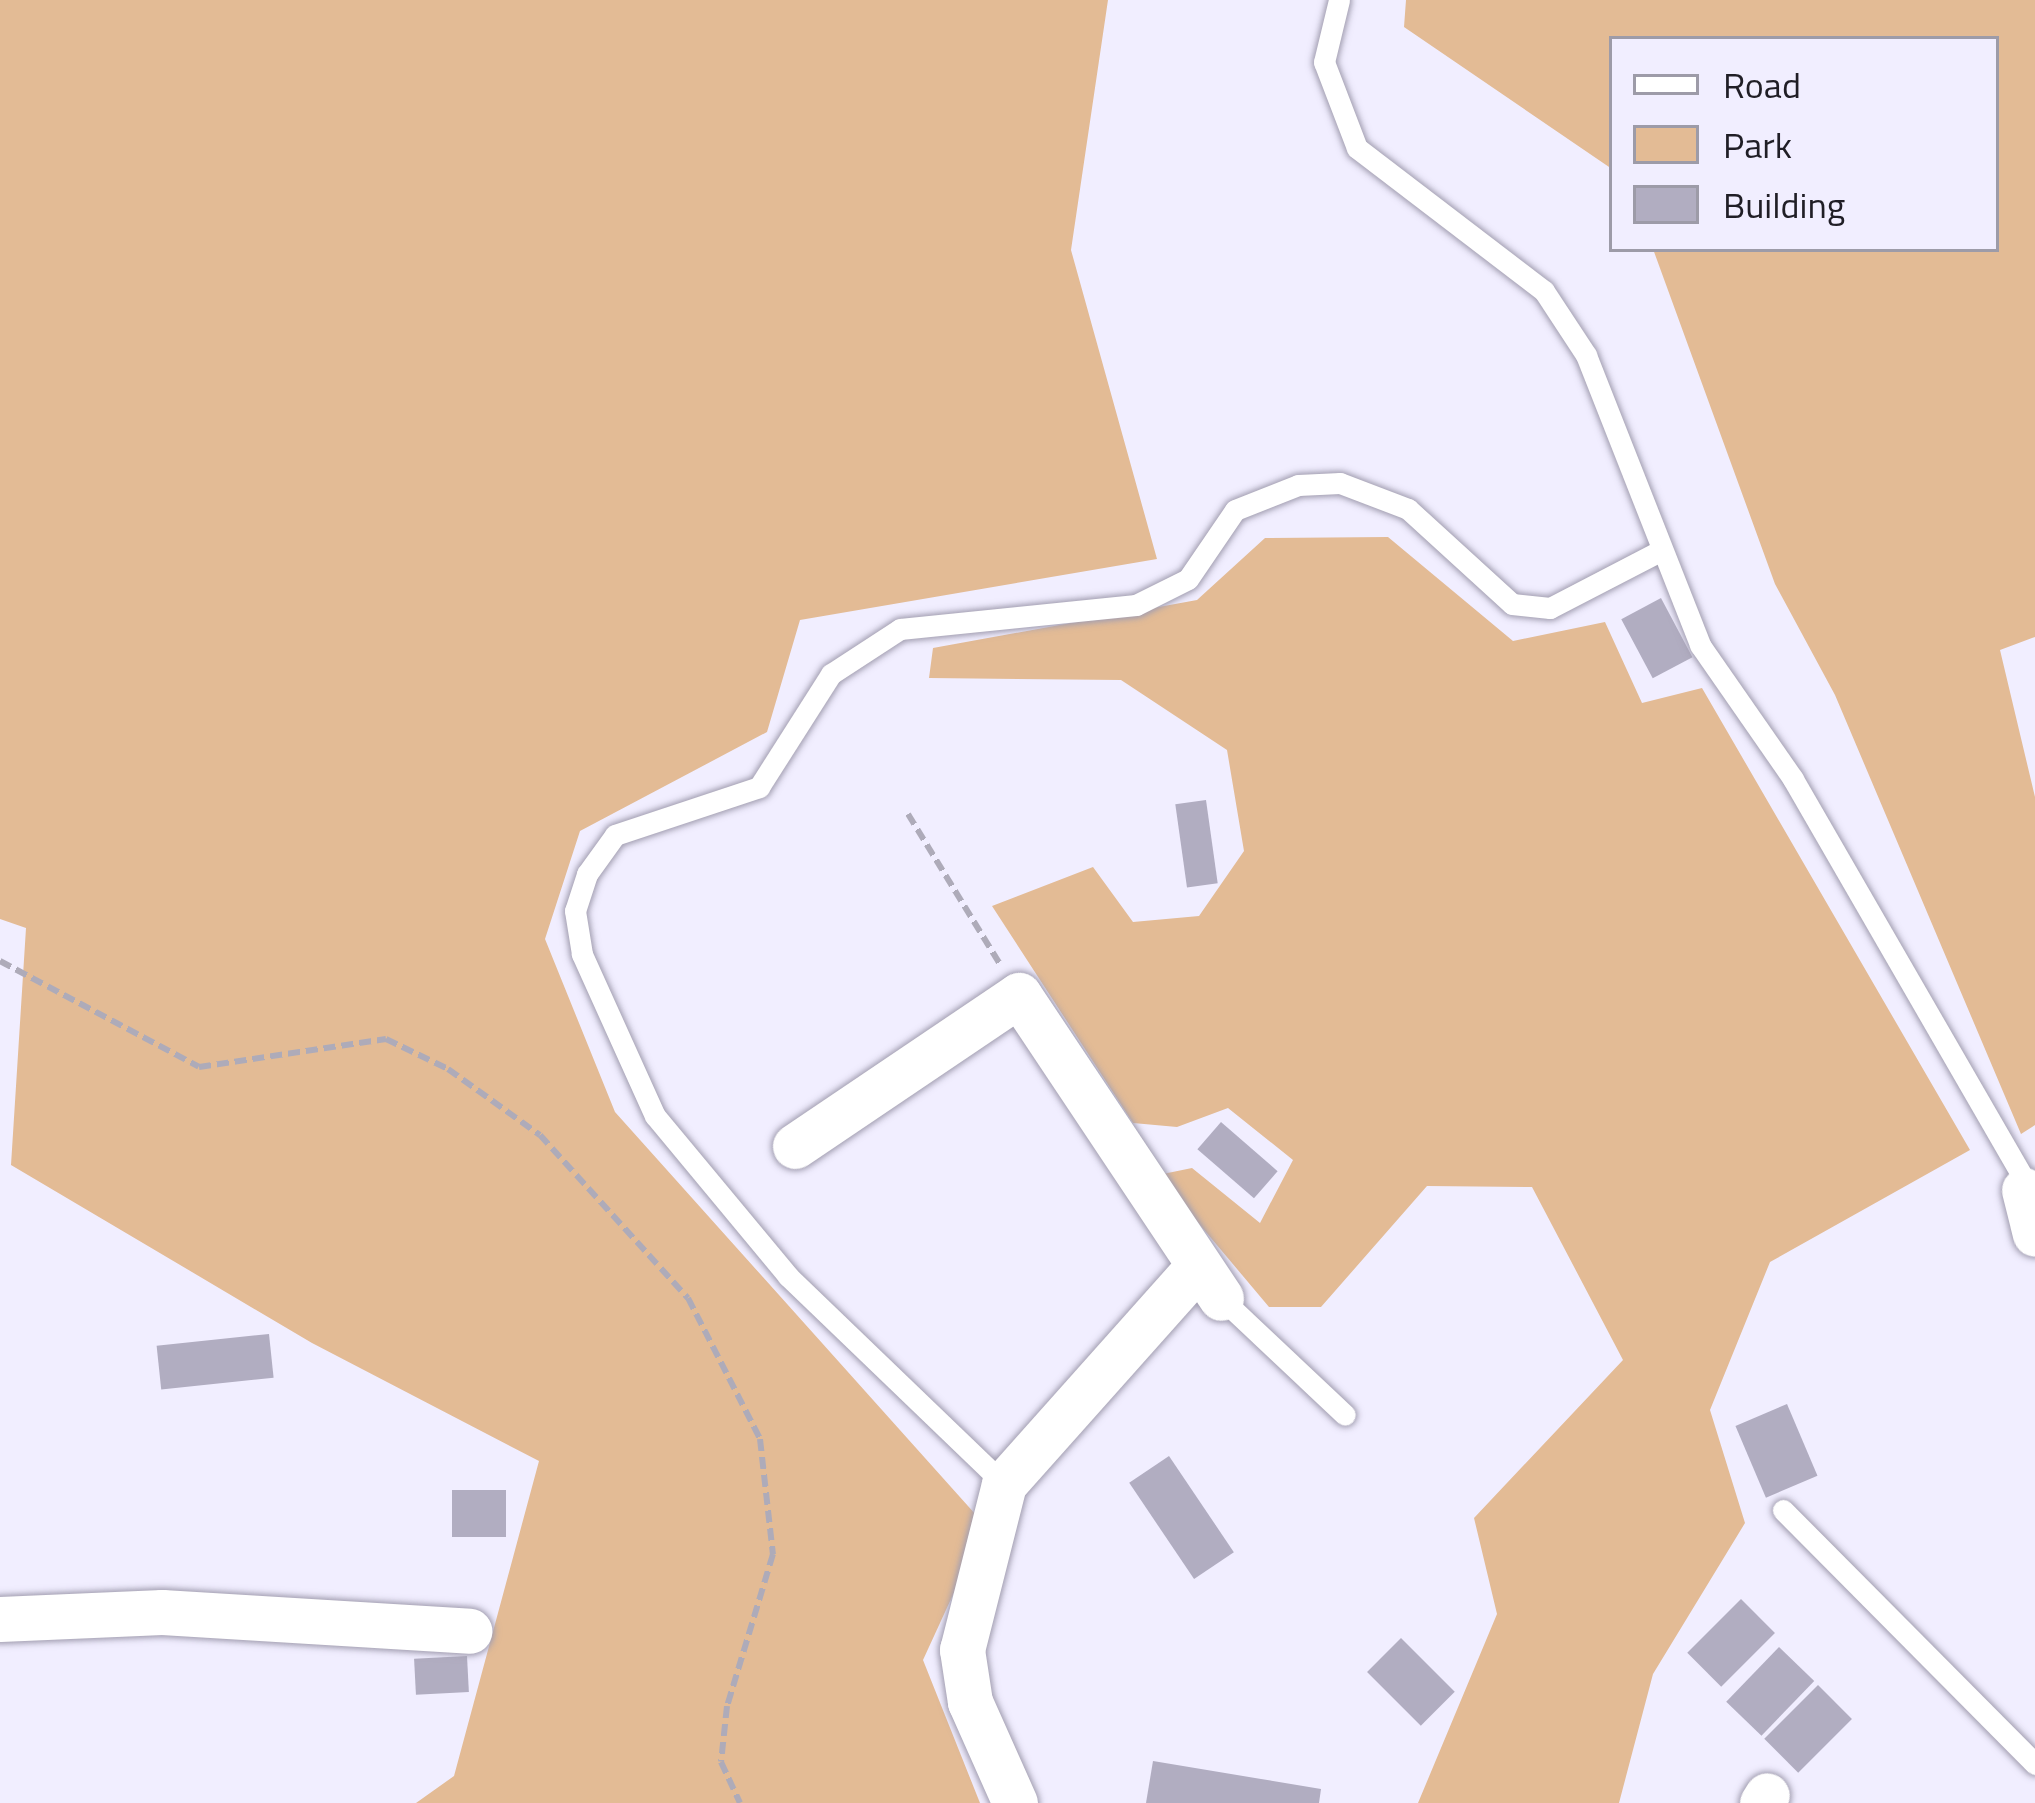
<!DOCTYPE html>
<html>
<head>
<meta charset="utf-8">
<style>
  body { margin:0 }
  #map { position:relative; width:2035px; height:1803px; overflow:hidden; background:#f1eeff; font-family:"Titillium Web",sans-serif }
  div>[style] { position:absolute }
  .green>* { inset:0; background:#e3bb95 }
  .building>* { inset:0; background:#b1adc1; transform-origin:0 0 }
  .path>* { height:6px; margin-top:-3px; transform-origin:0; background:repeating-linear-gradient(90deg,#aeabb9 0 12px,transparent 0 18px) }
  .roads { filter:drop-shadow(0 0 3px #a29eb1) drop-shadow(0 0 3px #a29eb1) }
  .lane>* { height:21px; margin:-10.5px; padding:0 10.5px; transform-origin:10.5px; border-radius:10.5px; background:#fff }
  .street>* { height:45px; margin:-22.5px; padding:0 22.5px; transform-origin:22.5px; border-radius:22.5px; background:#fff }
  span { translate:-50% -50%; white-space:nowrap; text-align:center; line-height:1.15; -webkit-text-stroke:12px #f1eeff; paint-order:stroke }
  .legend { position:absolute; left:1609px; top:36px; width:390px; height:216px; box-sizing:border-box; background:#f1eeff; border:3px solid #9d9ba8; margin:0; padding:15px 21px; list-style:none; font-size:36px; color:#201e26 }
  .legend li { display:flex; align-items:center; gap:24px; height:60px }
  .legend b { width:60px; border:3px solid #9d9ba8 }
</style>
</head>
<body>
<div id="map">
  <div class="green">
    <i style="clip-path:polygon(0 0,1108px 0,1071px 250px,1157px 559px,800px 620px,767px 732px,580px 831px,545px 939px,615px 1112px,985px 1525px,923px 1660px,980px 1803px,416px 1803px,454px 1776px,539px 1461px,312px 1343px,11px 1165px,26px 928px,0 919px)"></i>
    <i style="clip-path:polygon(1406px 0,2035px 0,2035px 637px,2000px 650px,2035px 797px,2035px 1125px,2021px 1134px,1835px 695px,1775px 584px,1653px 249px,1996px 249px,1996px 39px,1612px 39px,1612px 169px,1404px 27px)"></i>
    <i style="clip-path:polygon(1388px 537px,1513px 641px,1605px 622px,1642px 703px,1702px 688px,1970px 1150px,1770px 1262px,1710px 1410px,1745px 1523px,1653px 1674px,1619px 1803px,1418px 1803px,1497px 1614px,1474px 1518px,1623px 1360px,1532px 1187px,1427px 1186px,1321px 1307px,1269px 1307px,1158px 1175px,1192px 1168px,1260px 1223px,1293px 1160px,1228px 1108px,1177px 1127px,1133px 1123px,992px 906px,1093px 867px,1133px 922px,1199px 916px,1244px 851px,1227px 750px,1121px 680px,929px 678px,933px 648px,1197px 600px,1265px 538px)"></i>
  </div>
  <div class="building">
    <i style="left:1661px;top:598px;width:67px;height:45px;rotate:62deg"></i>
    <i style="left:1206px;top:800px;width:84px;height:31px;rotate:82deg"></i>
    <i style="left:1221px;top:1122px;width:75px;height:36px;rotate:41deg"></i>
    <i style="left:269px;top:1334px;width:44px;height:113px;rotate:84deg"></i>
    <i style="left:1787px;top:1404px;width:78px;height:56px;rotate:67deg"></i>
    <i style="left:1169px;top:1456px;width:116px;height:48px;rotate:56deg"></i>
    <i style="left:452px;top:1490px;width:54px;height:47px"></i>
    <i style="left:1741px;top:1599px;width:48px;height:76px;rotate:45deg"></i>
    <i style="left:1401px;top:1638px;width:76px;height:48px;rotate:45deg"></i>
    <i style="left:1779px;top:1647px;width:49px;height:76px;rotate:44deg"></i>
    <i style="left:467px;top:1656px;width:36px;height:53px;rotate:87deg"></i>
    <i style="left:1818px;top:1685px;width:48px;height:76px;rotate:45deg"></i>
    <i style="clip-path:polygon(1153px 1761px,1321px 1789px,1319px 1803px,1146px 1803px)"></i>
  </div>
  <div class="path">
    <i style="left:908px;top:814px;width:176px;rotate:58.5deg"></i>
    <i style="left:0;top:961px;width:225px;rotate:28deg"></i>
    <i style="left:199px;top:1067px;width:189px;rotate:-8.5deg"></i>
    <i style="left:386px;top:1039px;width:69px;rotate:25.8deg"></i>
    <i style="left:448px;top:1069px;width:113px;rotate:35.7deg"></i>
    <i style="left:540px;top:1135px;width:220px;rotate:47.8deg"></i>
    <i style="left:688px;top:1298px;width:158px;rotate:62.9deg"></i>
    <i style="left:760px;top:1439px;width:116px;rotate:83.6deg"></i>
    <i style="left:773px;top:1554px;width:159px;rotate:106.8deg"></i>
    <i style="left:727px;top:1706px;width:56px;rotate:96.1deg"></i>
    <i style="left:721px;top:1762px;width:45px;rotate:65.1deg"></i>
  </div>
  <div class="roads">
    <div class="lane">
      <i style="left:1339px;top:0;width:64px;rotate:103.6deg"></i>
      <i style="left:1324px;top:62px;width:92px;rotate:69deg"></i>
      <i style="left:1357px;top:148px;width:235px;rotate:37.4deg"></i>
      <i style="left:1544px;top:291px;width:77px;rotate:56.7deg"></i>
      <i style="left:1586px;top:355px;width:312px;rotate:68.5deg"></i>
      <i style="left:1700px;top:645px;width:163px;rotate:55.2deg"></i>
      <i style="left:1793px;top:779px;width:471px;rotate:60deg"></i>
      <i style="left:1221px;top:1298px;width:170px;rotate:43.3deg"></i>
      <i style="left:1004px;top:1484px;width:300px;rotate:-136.1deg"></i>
      <i style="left:788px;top:1276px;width:208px;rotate:-129.7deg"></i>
      <i style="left:655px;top:1116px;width:178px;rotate:-114.3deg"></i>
      <i style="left:582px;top:954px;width:44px;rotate:-99.2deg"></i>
      <i style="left:575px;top:911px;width:39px;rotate:-72deg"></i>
      <i style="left:587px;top:874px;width:48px;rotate:-54.3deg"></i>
      <i style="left:615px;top:835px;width:152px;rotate:-18.4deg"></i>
      <i style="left:759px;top:787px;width:134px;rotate:-57.5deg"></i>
      <i style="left:831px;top:674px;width:82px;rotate:-33.1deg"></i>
      <i style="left:900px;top:629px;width:237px;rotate:-5.8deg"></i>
      <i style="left:1136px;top:605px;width:58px;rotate:-26.6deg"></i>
      <i style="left:1188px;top:579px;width:83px;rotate:-55.7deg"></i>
      <i style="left:1235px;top:510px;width:68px;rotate:-21.6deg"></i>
      <i style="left:1298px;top:485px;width:42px;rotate:-2.7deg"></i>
      <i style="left:1340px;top:483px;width:73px;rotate:20.9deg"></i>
      <i style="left:1408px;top:509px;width:141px;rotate:42.4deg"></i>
      <i style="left:1512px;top:604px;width:38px;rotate:6deg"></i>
      <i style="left:1550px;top:608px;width:124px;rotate:-27.4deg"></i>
      <i style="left:1783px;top:1510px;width:358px;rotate:45.2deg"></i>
    </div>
    <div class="street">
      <i style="left:795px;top:1146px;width:270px;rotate:-34deg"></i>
      <i style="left:1019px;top:995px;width:364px;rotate:56.3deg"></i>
      <i style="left:2024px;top:1190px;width:45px;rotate:76deg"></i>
      <i style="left:0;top:1619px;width:162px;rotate:-2.5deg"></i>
      <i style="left:162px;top:1612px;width:308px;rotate:3.5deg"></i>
      <i style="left:1015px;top:1803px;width:111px;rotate:-114deg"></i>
      <i style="left:970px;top:1702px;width:53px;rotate:-98.7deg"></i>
      <i style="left:962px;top:1650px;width:171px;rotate:-75.8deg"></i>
      <i style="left:1004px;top:1484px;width:292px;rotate:-48.3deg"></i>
      <i style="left:1762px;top:1803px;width:9px;rotate:-58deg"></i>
    </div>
  </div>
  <ul class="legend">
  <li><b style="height:15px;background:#fff"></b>Road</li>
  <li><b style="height:33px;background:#e3bb95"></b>Park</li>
  <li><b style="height:33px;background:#b1adc1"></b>Building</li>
  </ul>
</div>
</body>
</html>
